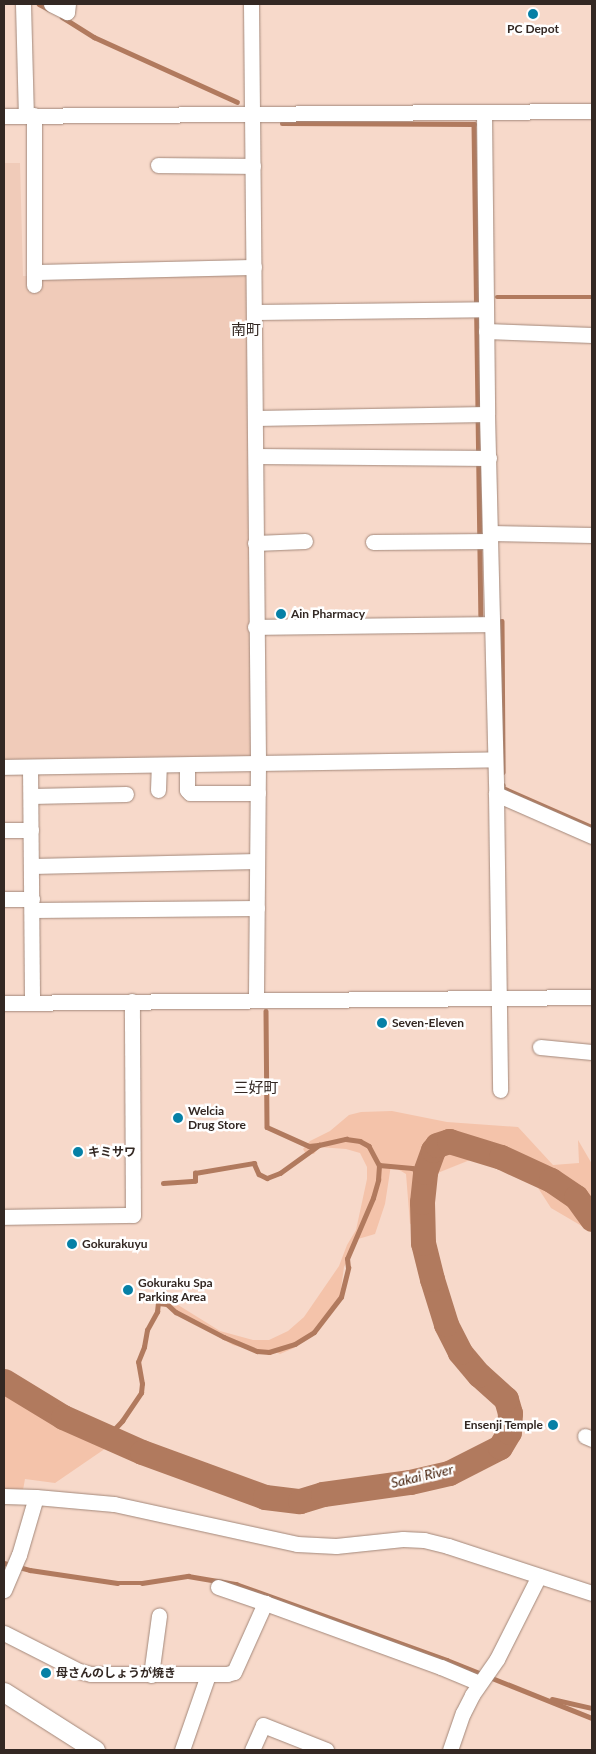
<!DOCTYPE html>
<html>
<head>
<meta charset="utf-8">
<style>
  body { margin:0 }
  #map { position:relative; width:596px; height:1754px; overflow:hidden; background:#f7d9ca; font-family:Lato,"Noto Sans JP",sans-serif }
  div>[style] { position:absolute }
  .built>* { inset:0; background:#f0cbb9 }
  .green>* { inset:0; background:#f4c3aa }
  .stream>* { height:4.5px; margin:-2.25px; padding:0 2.25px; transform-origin:2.25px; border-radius:2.25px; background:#b17a5e }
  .river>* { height:25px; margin:-12.5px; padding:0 12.5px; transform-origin:12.5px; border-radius:12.5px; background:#b17a5e }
  .roads { filter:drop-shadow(0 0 1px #a3887a) drop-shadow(0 0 1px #a3887a) }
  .minor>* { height:15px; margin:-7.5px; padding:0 7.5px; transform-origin:7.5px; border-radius:7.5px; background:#fff }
  .major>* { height:19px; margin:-9.5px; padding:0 9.5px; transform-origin:9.5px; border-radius:9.5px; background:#fff }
  .dots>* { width:14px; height:14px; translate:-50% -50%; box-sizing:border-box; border:2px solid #fff; border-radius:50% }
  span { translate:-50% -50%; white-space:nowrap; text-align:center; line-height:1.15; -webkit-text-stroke:5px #fff; paint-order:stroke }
  .poi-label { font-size:12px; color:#332823; font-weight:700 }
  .left { translate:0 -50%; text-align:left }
  .right { translate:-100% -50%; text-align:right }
  .water-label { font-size:14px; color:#45200a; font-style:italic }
  .quarter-label { font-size:15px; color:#332823 }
  .frame { position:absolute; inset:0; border:5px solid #332823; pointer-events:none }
</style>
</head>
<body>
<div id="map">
  <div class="built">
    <i style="clip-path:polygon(4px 163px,20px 163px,23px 276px,248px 272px,253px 756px,4px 764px)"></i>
  </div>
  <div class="green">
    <i style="clip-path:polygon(392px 1111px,447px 1122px,518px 1127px,553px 1165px,579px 1163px,578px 1140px,592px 1164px,592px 1232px,551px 1208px,531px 1177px,470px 1160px,435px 1174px,424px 1221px,410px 1224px,406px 1174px,391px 1165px,385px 1204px,375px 1234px,358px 1239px,352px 1248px,351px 1255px,344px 1267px,339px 1303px,326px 1314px,313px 1332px,294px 1348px,280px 1354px,276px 1352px,266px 1354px,233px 1345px,161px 1304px,158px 1297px,162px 1295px,220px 1331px,253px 1340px,269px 1340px,288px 1331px,304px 1317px,339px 1266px,347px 1245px,356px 1230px,367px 1179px,367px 1167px,360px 1153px,346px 1149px,319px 1147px,314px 1154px,306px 1154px,303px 1149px,310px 1141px,330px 1131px,349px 1115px,361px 1112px)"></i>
    <i style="clip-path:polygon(4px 1390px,109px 1446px,55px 1483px,25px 1479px,23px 1490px,4px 1499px)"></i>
  </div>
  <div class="stream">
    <i style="left:39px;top:4px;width:11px;rotate:27deg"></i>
    <i style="left:62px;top:17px;width:38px;rotate:32deg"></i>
    <i style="left:94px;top:37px;width:157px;rotate:24.4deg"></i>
    <i style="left:282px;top:123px;width:192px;rotate:0.3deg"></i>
    <i style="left:474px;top:124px;width:491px;rotate:89.2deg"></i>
    <i style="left:497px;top:297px;width:95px"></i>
    <i style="left:502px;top:621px;width:151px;rotate:89.6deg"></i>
    <i style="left:503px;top:785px;width:3px;rotate:90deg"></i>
    <i style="left:503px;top:788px;width:97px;rotate:23.7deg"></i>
    <i style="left:266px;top:1011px;width:116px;rotate:89.5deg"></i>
    <i style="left:267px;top:1127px;width:46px;rotate:24.3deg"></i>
    <i style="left:309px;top:1146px;width:9px;rotate:-6deg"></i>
    <i style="left:163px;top:1183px;width:32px;rotate:-4deg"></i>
    <i style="left:195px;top:1181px;width:8px;rotate:-90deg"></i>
    <i style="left:195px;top:1173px;width:60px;rotate:-9.6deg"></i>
    <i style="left:254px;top:1163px;width:12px;rotate:66deg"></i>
    <i style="left:259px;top:1174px;width:9px;rotate:27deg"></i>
    <i style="left:267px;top:1178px;width:14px;rotate:-21deg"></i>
    <i style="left:280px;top:1173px;width:48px;rotate:-35.7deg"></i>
    <i style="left:319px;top:1145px;width:28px;rotate:-13deg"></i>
    <i style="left:346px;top:1139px;width:14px;rotate:8deg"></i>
    <i style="left:360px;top:1141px;width:10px;rotate:29deg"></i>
    <i style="left:369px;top:1146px;width:21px;rotate:62deg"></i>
    <i style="left:108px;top:1436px;width:21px;rotate:-47deg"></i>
    <i style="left:122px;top:1421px;width:34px;rotate:-56deg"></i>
    <i style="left:141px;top:1393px;width:9px;rotate:-84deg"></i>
    <i style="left:142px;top:1384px;width:22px;rotate:-100deg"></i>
    <i style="left:138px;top:1362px;width:16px;rotate:-68deg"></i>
    <i style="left:144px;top:1347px;width:17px;rotate:-80deg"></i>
    <i style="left:147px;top:1330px;width:21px;rotate:-61deg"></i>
    <i style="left:157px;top:1312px;width:9px;rotate:-84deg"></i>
    <i style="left:158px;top:1303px;width:9px;rotate:6deg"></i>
    <i style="left:167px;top:1304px;width:12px;rotate:42deg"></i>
    <i style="left:176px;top:1312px;width:54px;rotate:27.5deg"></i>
    <i style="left:224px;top:1337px;width:36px;rotate:23deg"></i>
    <i style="left:257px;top:1351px;width:12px;rotate:5deg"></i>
    <i style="left:269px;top:1352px;width:27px;rotate:-17deg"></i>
    <i style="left:295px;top:1344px;width:22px;rotate:-32deg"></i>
    <i style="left:314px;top:1332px;width:44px;rotate:-52.4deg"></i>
    <i style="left:341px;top:1297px;width:30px;rotate:-76deg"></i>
    <i style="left:348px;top:1268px;width:9px;rotate:-96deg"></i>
    <i style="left:347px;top:1259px;width:66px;rotate:-66.9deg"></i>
    <i style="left:373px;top:1198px;width:19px;rotate:-74deg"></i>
    <i style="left:378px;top:1180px;width:15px;rotate:-86deg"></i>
    <i style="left:379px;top:1165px;width:33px;rotate:5deg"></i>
    <i style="left:412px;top:1168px;width:14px;rotate:17deg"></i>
    <i style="left:4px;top:1563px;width:27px;rotate:15deg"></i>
    <i style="left:30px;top:1570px;width:88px;rotate:8.5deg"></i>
    <i style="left:117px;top:1583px;width:25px"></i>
    <i style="left:142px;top:1583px;width:47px;rotate:-8.7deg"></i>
    <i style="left:188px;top:1576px;width:49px;rotate:9.5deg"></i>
    <i style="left:236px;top:1584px;width:224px;rotate:19.8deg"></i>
    <i style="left:447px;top:1660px;width:156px;rotate:21.8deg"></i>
    <i style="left:552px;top:1699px;width:41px;rotate:12.7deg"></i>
  </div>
  <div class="river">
    <i style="left:4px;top:1381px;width:69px;rotate:31.4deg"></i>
    <i style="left:63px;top:1417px;width:86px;rotate:23.9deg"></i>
    <i style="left:142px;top:1452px;width:131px;rotate:20.1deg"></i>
    <i style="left:265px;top:1497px;width:35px;rotate:7deg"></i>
    <i style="left:300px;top:1501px;width:24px;rotate:-17deg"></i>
    <i style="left:323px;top:1494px;width:88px;rotate:-7.9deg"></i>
    <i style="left:410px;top:1482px;width:40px;rotate:-13deg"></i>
    <i style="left:449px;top:1473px;width:57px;rotate:-27deg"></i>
    <i style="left:500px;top:1447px;width:17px;rotate:-59deg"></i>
    <i style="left:509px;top:1432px;width:19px;rotate:-87deg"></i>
    <i style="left:510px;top:1413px;width:15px;rotate:-106deg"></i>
    <i style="left:506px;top:1399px;width:36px;rotate:-138deg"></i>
    <i style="left:479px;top:1375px;width:30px;rotate:-130deg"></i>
    <i style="left:460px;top:1352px;width:31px;rotate:-117deg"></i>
    <i style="left:446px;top:1324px;width:47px;rotate:-107.3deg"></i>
    <i style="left:432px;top:1279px;width:37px;rotate:-104deg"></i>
    <i style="left:423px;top:1243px;width:41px;rotate:-91.4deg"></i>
    <i style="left:422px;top:1202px;width:30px;rotate:-84deg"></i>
    <i style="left:425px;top:1172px;width:23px;rotate:-70deg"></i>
    <i style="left:433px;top:1150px;width:6px;rotate:-51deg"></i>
    <i style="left:437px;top:1145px;width:13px;rotate:-18deg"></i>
    <i style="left:449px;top:1141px;width:54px;rotate:17.1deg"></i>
    <i style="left:501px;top:1157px;width:55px;rotate:24.7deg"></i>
    <i style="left:551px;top:1180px;width:30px;rotate:34deg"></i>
    <i style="left:576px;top:1197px;width:27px;rotate:54deg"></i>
  </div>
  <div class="roads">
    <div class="minor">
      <i style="left:23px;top:4px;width:111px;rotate:88.5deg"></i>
      <i style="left:51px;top:4px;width:18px;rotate:27deg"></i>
      <i style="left:67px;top:12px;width:8px;rotate:-83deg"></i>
      <i style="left:251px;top:4px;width:760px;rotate:89.47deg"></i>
      <i style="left:258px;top:764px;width:236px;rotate:90.5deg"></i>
      <i style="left:484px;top:112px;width:302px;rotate:89.4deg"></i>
      <i style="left:487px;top:414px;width:380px;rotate:88.6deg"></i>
      <i style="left:496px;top:794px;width:296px;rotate:89.2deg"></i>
      <i style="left:4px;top:116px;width:588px;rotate:-0.49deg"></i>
      <i style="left:158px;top:165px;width:95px;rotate:0.6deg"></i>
      <i style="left:34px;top:272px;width:220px;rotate:-1.3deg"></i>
      <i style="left:34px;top:285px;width:170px;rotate:-90deg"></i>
      <i style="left:255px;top:312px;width:231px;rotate:-0.7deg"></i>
      <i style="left:486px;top:331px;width:106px;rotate:2.2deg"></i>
      <i style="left:255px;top:418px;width:232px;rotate:-1deg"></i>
      <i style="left:256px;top:456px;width:233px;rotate:0.5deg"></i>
      <i style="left:490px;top:533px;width:102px;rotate:1.1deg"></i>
      <i style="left:373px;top:542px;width:117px;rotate:-0.5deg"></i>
      <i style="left:255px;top:543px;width:50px;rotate:-2.3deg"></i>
      <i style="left:255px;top:627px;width:237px;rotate:-0.7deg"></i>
      <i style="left:187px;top:765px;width:25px;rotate:90deg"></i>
      <i style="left:187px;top:790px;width:4px;rotate:45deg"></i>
      <i style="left:190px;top:793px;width:68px"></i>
      <i style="left:4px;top:767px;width:491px;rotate:-0.9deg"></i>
      <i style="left:30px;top:767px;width:236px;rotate:89.5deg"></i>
      <i style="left:158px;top:790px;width:25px;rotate:-88deg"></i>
      <i style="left:496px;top:794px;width:105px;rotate:23.6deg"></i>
      <i style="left:31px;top:796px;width:95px;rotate:-1.2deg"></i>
      <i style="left:4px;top:830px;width:27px"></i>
      <i style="left:32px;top:866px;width:225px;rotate:-1.3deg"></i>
      <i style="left:4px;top:899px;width:28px"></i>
      <i style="left:32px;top:910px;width:225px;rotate:-0.5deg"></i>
      <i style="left:4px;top:1003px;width:588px;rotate:-0.58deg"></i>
      <i style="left:540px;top:1047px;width:52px;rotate:5.5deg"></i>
      <i style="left:4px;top:1217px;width:129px;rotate:-0.9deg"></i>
      <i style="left:133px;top:1215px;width:214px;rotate:-90.3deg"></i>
      <i style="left:585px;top:1436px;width:8px;rotate:23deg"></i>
      <i style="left:4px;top:1496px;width:32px;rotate:2deg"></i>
      <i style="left:218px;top:1587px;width:50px;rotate:18.8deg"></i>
      <i style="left:4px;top:1590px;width:38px;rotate:-67deg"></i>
      <i style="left:19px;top:1555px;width:60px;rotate:-73.7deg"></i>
      <i style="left:36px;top:1497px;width:78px;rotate:5.1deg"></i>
      <i style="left:114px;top:1504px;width:187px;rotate:12.3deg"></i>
      <i style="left:297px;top:1544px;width:39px;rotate:3deg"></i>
      <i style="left:336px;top:1546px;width:67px;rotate:-6deg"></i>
      <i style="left:403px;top:1539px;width:21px;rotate:3deg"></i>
      <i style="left:424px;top:1540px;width:25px;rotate:14deg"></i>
      <i style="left:448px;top:1546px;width:151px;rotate:18.1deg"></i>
      <i style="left:4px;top:1633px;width:84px;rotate:26.9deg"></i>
      <i style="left:79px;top:1671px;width:12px;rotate:14deg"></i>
      <i style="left:91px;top:1674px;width:136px"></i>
      <i style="left:227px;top:1674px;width:7px;rotate:-16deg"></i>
      <i style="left:234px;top:1672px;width:76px;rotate:-65.8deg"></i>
      <i style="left:265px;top:1603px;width:187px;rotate:20deg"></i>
      <i style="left:441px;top:1667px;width:41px;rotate:22.8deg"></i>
      <i style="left:151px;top:1675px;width:60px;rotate:-82.3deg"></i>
      <i style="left:182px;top:1750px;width:79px;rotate:-70.9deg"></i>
      <i style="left:252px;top:1750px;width:27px;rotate:-66deg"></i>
      <i style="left:263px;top:1725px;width:68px;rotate:21.6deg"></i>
      <i style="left:450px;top:1750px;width:39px;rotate:-71deg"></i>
      <i style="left:463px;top:1713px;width:20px;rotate:-63deg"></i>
      <i style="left:472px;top:1695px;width:44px;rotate:-55.2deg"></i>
      <i style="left:497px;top:1659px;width:93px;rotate:-63.2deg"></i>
    </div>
    <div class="major">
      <i style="left:4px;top:1692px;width:108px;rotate:32.5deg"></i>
    </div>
  </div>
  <div class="dots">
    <i style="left:533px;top:14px;background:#0680a6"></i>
    <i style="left:281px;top:614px;background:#0680a6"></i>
    <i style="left:382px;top:1023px;background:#0680a6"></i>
    <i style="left:178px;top:1118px;background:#0680a6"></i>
    <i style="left:78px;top:1152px;background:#0680a6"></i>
    <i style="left:72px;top:1244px;background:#0680a6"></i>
    <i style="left:128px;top:1290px;background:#0680a6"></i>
    <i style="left:553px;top:1425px;background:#0680a6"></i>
    <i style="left:46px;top:1673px;background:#0680a6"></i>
  </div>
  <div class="poi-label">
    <span style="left:533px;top:29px">PC Depot</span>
    <span class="left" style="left:291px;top:614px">Ain Pharmacy</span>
    <span class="left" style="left:392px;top:1023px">Seven-Eleven</span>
    <span class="left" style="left:188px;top:1118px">Welcia<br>Drug Store</span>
    <span class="left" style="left:88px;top:1152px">キミサワ</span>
    <span class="left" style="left:82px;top:1244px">Gokurakuyu</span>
    <span class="left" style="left:138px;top:1290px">Gokuraku Spa<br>Parking Area</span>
    <span class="right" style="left:543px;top:1425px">Ensenji Temple</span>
    <span class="left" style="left:56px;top:1673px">母さんのしょうが焼き</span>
  </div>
  <div class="water-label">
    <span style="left:422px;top:1476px;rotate:-13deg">Sakai River</span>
  </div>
  <div class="quarter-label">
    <span style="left:246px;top:330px">南町</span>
    <span style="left:256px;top:1088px">三好町</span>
  </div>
  <div class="frame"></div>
</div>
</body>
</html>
